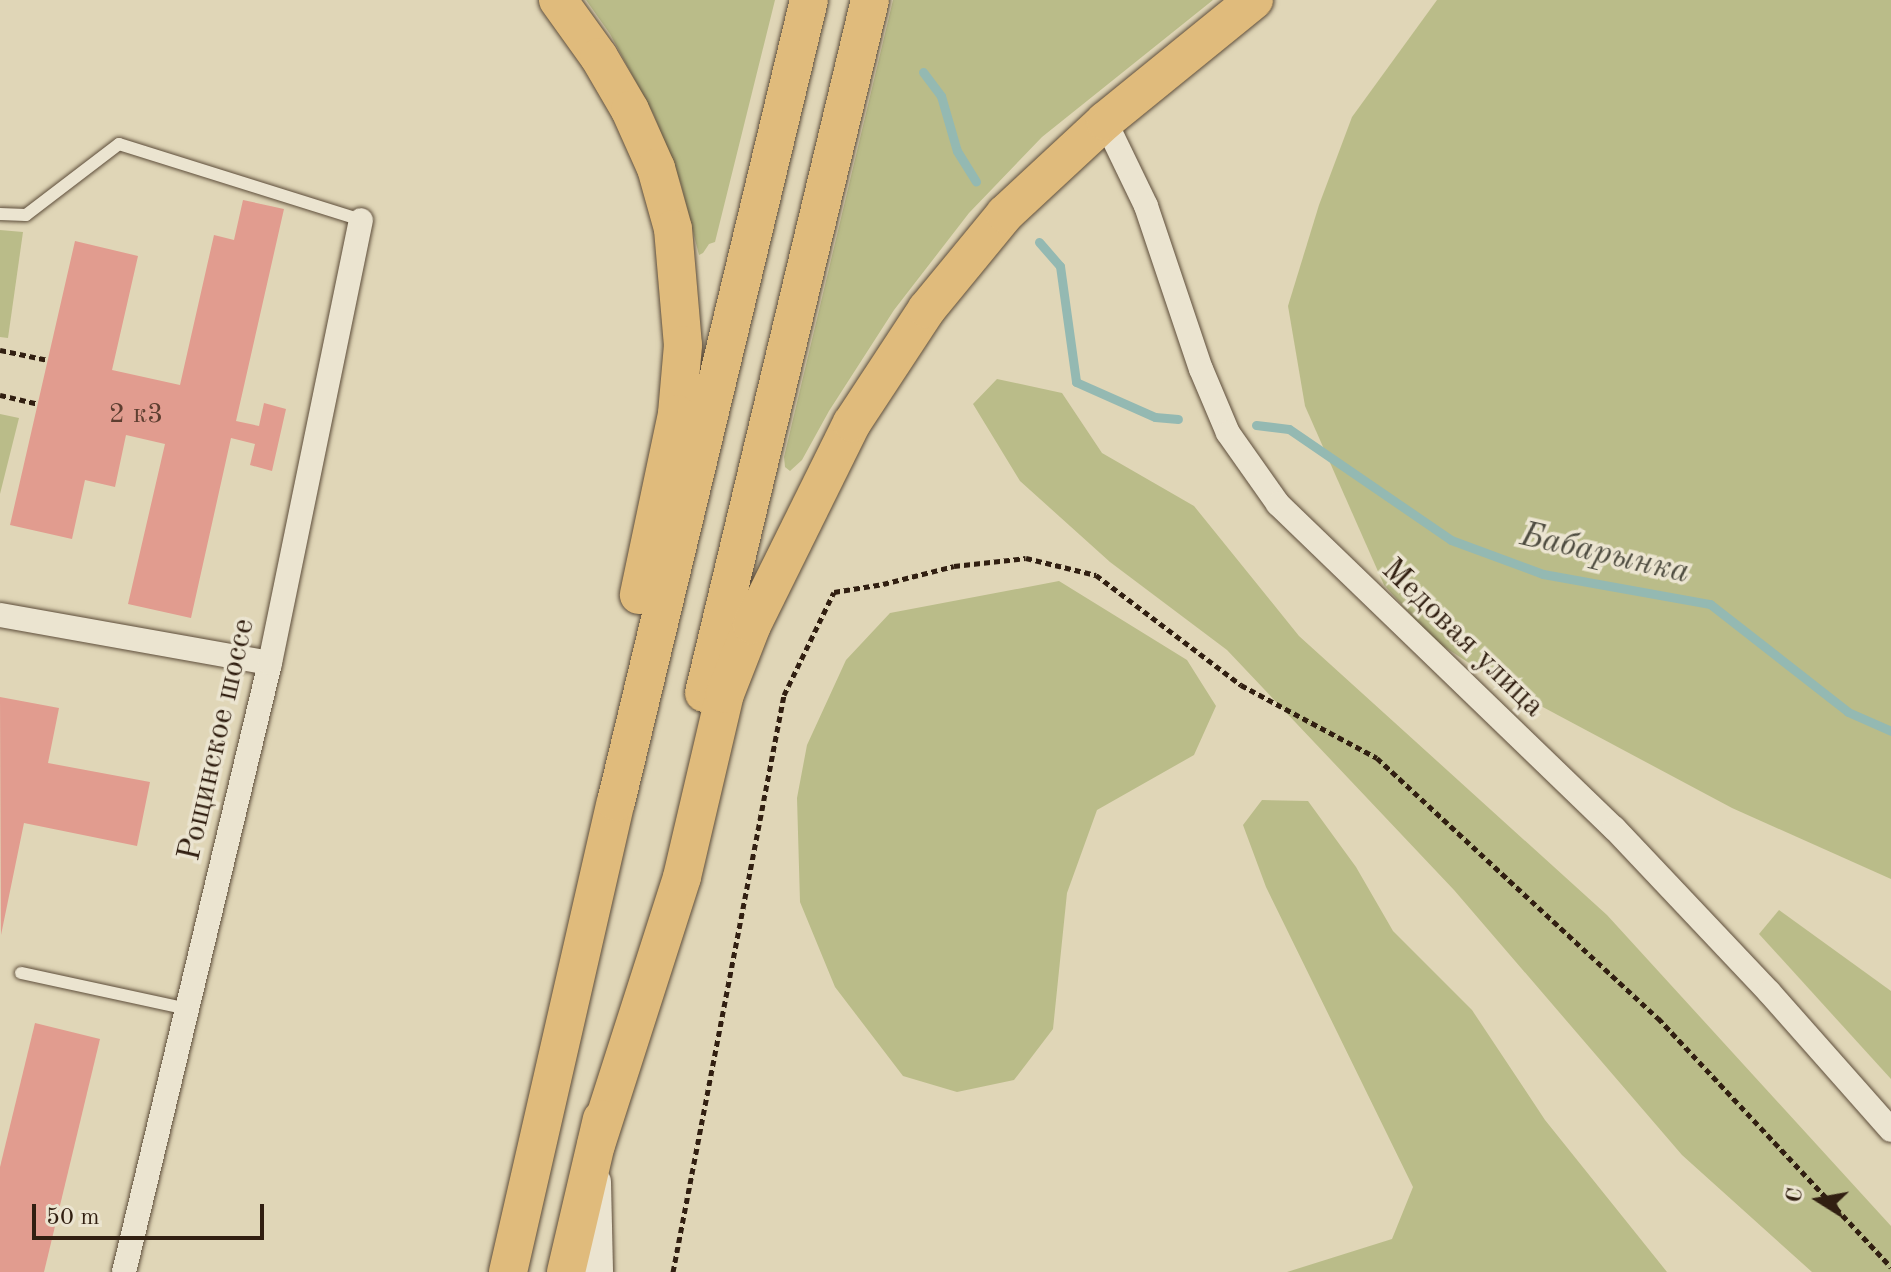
<!DOCTYPE html>
<html>
<head>
<meta charset="utf-8">
<style>
  body { margin:0 }
  #map { position:relative; width:1891px; height:1272px; overflow:hidden; background:#e0d6b7; font-family:"Old Standard TT",serif }
  div>[style] { position:absolute }
  .green>* { inset:0; background:#babc89 }
  .stream>* { height:9px; margin:-4.5px; padding:0 4.5px; transform-origin:4.5px; border-radius:4.5px; background:#94b9b2 }
  .building>* { inset:0; background:#e19c8f }
  .path>* { height:5px; margin-top:-2.5px; transform-origin:0; background:repeating-linear-gradient(90deg,#311f11 0 6px,transparent 0 10px) }
  .roads { filter:drop-shadow(0 0 2px #5d4d3a) drop-shadow(0 0 2px #5d4d3a) }
  .service>* { height:12px; margin:-6px; padding:0 6px; transform-origin:6px; border-radius:6px; background:#ebe4d0 }
  .minor>* { height:24px; margin:-12px; padding:0 12px; transform-origin:12px; border-radius:12px; background:#ebe4d0 }
  .tertiary>* { height:30px; margin:-15px; padding:0 15px; transform-origin:15px; border-radius:15px; background:#ebe4d0 }
  .primary>* { height:38px; margin:-19px; padding:0 19px; transform-origin:19px; border-radius:19px; background:#e0bb7c }
  span { translate:-50% -50%; white-space:nowrap; text-align:center; line-height:1.15; -webkit-text-stroke:7px #ebe4d0; paint-order:stroke }
  .number-label { font-size:28px; color:#5d3e30 }
  .number-label span { -webkit-text-stroke-width:0 }
  .street-label { font-size:32px; color:#311f11 }
  .water-label { font-size:34px; color:#4f4d41; font-style:italic }
  .north { position:absolute; left:1779px; top:1160px; width:80px; height:80px; -webkit-text-stroke:6px #ebe4d0; paint-order:stroke; rotate:281deg; font-size:22px; font-weight:700; line-height:32px; text-align:center; color:#311f11 }
  .north::after { content:''; display:block; margin:auto; width:28px; height:36px; background:#311f11; clip-path:polygon(50% 0,100% 100%,50% 72%,0 100%) }
  .scale { position:absolute; left:32px; top:1204px; width:232px; height:36px; box-sizing:border-box; border:4px solid #311f11; border-top:0; padding-left:10px; font-size:24px; line-height:28px; white-space:nowrap; color:#311f11; -webkit-text-stroke:6px #ebe4d0; paint-order:stroke }
</style>
</head>
<body>
<div id="map">
  <div class="green">
    <i style="clip-path:polygon(586px 0,775px 0,715px 242px,709px 244px,703px 253px,699px 255px,681px 184px,654px 115px,610px 34px)"></i>
    <i style="clip-path:polygon(893px 0,1213px 0,1042px 137px,969px 213px,894px 310px,829px 411px,802px 460px,790px 471px,785px 467px,784px 457px)"></i>
    <i style="clip-path:polygon(1437px 0,1891px 0,1891px 879px,1732px 808px,1507px 688px,1434px 640px,1384px 585px,1305px 406px,1288px 306px,1319px 205px,1352px 117px)"></i>
    <i style="clip-path:polygon(0 230px,23px 232px,8px 338px,0 337px)"></i>
    <i style="clip-path:polygon(997px 379px,1062px 393px,1102px 453px,1194px 506px,1299px 636px,1607px 915px,1891px 1226px,1891px 1272px,1812px 1272px,1682px 1155px,1454px 890px,1227px 650px,1110px 562px,1020px 481px,973px 404px)"></i>
    <i style="clip-path:polygon(0 414px,19px 418px,0 494px)"></i>
    <i style="clip-path:polygon(1059px 581px,1187px 660px,1216px 706px,1194px 755px,1097px 810px,1067px 893px,1053px 1029px,1014px 1080px,957px 1092px,903px 1076px,835px 987px,800px 902px,797px 798px,807px 745px,846px 660px,890px 613px)"></i>
    <i style="clip-path:polygon(1262px 800px,1308px 801px,1356px 867px,1393px 931px,1472px 1010px,1545px 1120px,1667px 1272px,1287px 1272px,1392px 1239px,1413px 1187px,1266px 887px,1243px 825px)"></i>
    <i style="clip-path:polygon(1779px 910px,1891px 991px,1891px 1079px,1759px 934px)"></i>
  </div>
  <div class="stream">
    <i style="left:923px;top:72px;width:30px;rotate:53deg"></i>
    <i style="left:941px;top:96px;width:57px;rotate:73.8deg"></i>
    <i style="left:957px;top:151px;width:36px;rotate:58deg"></i>
    <i style="left:1039px;top:242px;width:32px;rotate:49deg"></i>
    <i style="left:1060px;top:266px;width:117px;rotate:82.1deg"></i>
    <i style="left:1076px;top:382px;width:86px;rotate:23.9deg"></i>
    <i style="left:1155px;top:417px;width:23px;rotate:5deg"></i>
    <i style="left:1256px;top:425px;width:33px;rotate:7deg"></i>
    <i style="left:1289px;top:429px;width:196px;rotate:34.4deg"></i>
    <i style="left:1451px;top:540px;width:98px;rotate:20.3deg"></i>
    <i style="left:1543px;top:574px;width:170px;rotate:10.2deg"></i>
    <i style="left:1710px;top:604px;width:175px;rotate:38deg"></i>
    <i style="left:1848px;top:712px;width:47px;rotate:23.8deg"></i>
  </div>
  <div class="building">
    <i style="clip-path:polygon(243px 200px,284px 209px,236px 421px,259px 426px,264px 403px,286px 409px,272px 471px,250px 465px,255px 444px,231px 438px,191px 618px,128px 604px,165px 444px,126px 435px,115px 487px,85px 480px,72px 539px,10px 525px,75px 241px,138px 256px,112px 370px,180px 385px,214px 235px,234px 240px)"></i>
    <i style="clip-path:polygon(0 697px,59px 708px,48px 763px,150px 782px,137px 846px,24px 823px,1px 935px)"></i>
    <i style="clip-path:polygon(35px 1023px,100px 1039px,44px 1272px,0 1272px,0 1167px)"></i>
  </div>
  <div class="path">
    <i style="left:0;top:350px;width:49px;rotate:11.8deg"></i>
    <i style="left:0;top:395px;width:39px;rotate:13deg"></i>
    <i style="left:673px;top:1272px;width:588px;rotate:-79.11deg"></i>
    <i style="left:784px;top:695px;width:114px;rotate:-64.1deg"></i>
    <i style="left:834px;top:592px;width:50px;rotate:-9.3deg"></i>
    <i style="left:883px;top:584px;width:73px;rotate:-14.2deg"></i>
    <i style="left:954px;top:566px;width:72px;rotate:-6.3deg"></i>
    <i style="left:1026px;top:558px;width:72px;rotate:13.7deg"></i>
    <i style="left:1096px;top:575px;width:182px;rotate:37.2deg"></i>
    <i style="left:1241px;top:685px;width:154px;rotate:28.2deg"></i>
    <i style="left:1377px;top:758px;width:383px;rotate:42.8deg"></i>
    <i style="left:1658px;top:1018px;width:341px;rotate:46.9deg"></i>
  </div>
  <div class="roads">
    <div class="service">
      <i style="left:0;top:214px;width:26px;rotate:2deg"></i>
      <i style="left:26px;top:215px;width:117px;rotate:-37.4deg"></i>
      <i style="left:119px;top:144px;width:254px;rotate:17.4deg"></i>
      <i style="left:21px;top:973px;width:170px;rotate:12.2deg"></i>
    </div>
    <div class="minor">
      <i style="left:1105px;top:121px;width:94px;rotate:64.2deg"></i>
      <i style="left:1146px;top:206px;width:172px;rotate:71.4deg"></i>
      <i style="left:1201px;top:369px;width:69px;rotate:67.1deg"></i>
      <i style="left:1228px;top:433px;width:87px;rotate:54.8deg"></i>
      <i style="left:1278px;top:504px;width:467px;rotate:44deg"></i>
      <i style="left:1614px;top:828px;width:226px;rotate:46.6deg"></i>
      <i style="left:1769px;top:992px;width:184px;rotate:48.5deg"></i>
      <i style="left:0;top:615px;width:274px;rotate:10.1deg"></i>
      <i style="left:124px;top:1272px;width:626px;rotate:-76.52deg"></i>
      <i style="left:270px;top:663px;width:452px;rotate:-78.4deg"></i>
    </div>
    <div class="tertiary">
      <i style="left:596px;top:1182px;width:90px;rotate:88.7deg"></i>
    </div>
    <div class="primary">
      <i style="left:558px;top:0;width:70px;rotate:54.3deg"></i>
      <i style="left:599px;top:57px;width:61px;rotate:59.7deg"></i>
      <i style="left:630px;top:110px;width:64px;rotate:65.9deg"></i>
      <i style="left:656px;top:168px;width:63px;rotate:74.4deg"></i>
      <i style="left:673px;top:229px;width:116px;rotate:85.1deg"></i>
      <i style="left:683px;top:345px;width:69px;rotate:95deg"></i>
      <i style="left:677px;top:414px;width:185px;rotate:101.9deg"></i>
      <i style="left:704px;top:693px;width:713px;rotate:-76.53deg"></i>
      <i style="left:596px;top:1145px;width:281px;rotate:-72.2deg"></i>
      <i style="left:682px;top:877px;width:188px;rotate:-76.8deg"></i>
      <i style="left:725px;top:694px;width:74px;rotate:-68.6deg"></i>
      <i style="left:752px;top:625px;width:225px;rotate:-63.7deg"></i>
      <i style="left:852px;top:423px;width:136px;rotate:-56.7deg"></i>
      <i style="left:927px;top:309px;width:123px;rotate:-50.6deg"></i>
      <i style="left:1005px;top:214px;width:137px;rotate:-42.9deg"></i>
      <i style="left:1105px;top:121px;width:192px;rotate:-39.1deg"></i>
      <i style="left:508px;top:1272px;width:482px;rotate:-77.1deg"></i>
      <i style="left:616px;top:802px;width:825px;rotate:-76.47deg"></i>
      <i style="left:566px;top:1272px;width:157px;rotate:-76.8deg"></i>
    </div>
  </div>
  <div class="number-label">
    <span style="left:136px;top:415px">2 к3</span>
  </div>
  <div class="street-label">
    <span style="left:1462px;top:639px;rotate:44deg">Медовая улица</span>
    <span style="left:218px;top:740px;rotate:-77deg">Рощинское шоссе</span>
  </div>
  <div class="water-label">
    <span style="left:1605px;top:555px;rotate:13deg">Бабарынка</span>
  </div>
  <div class="north">С</div>
  <div class="scale">50 m</div>
</div>
</body>
</html>
